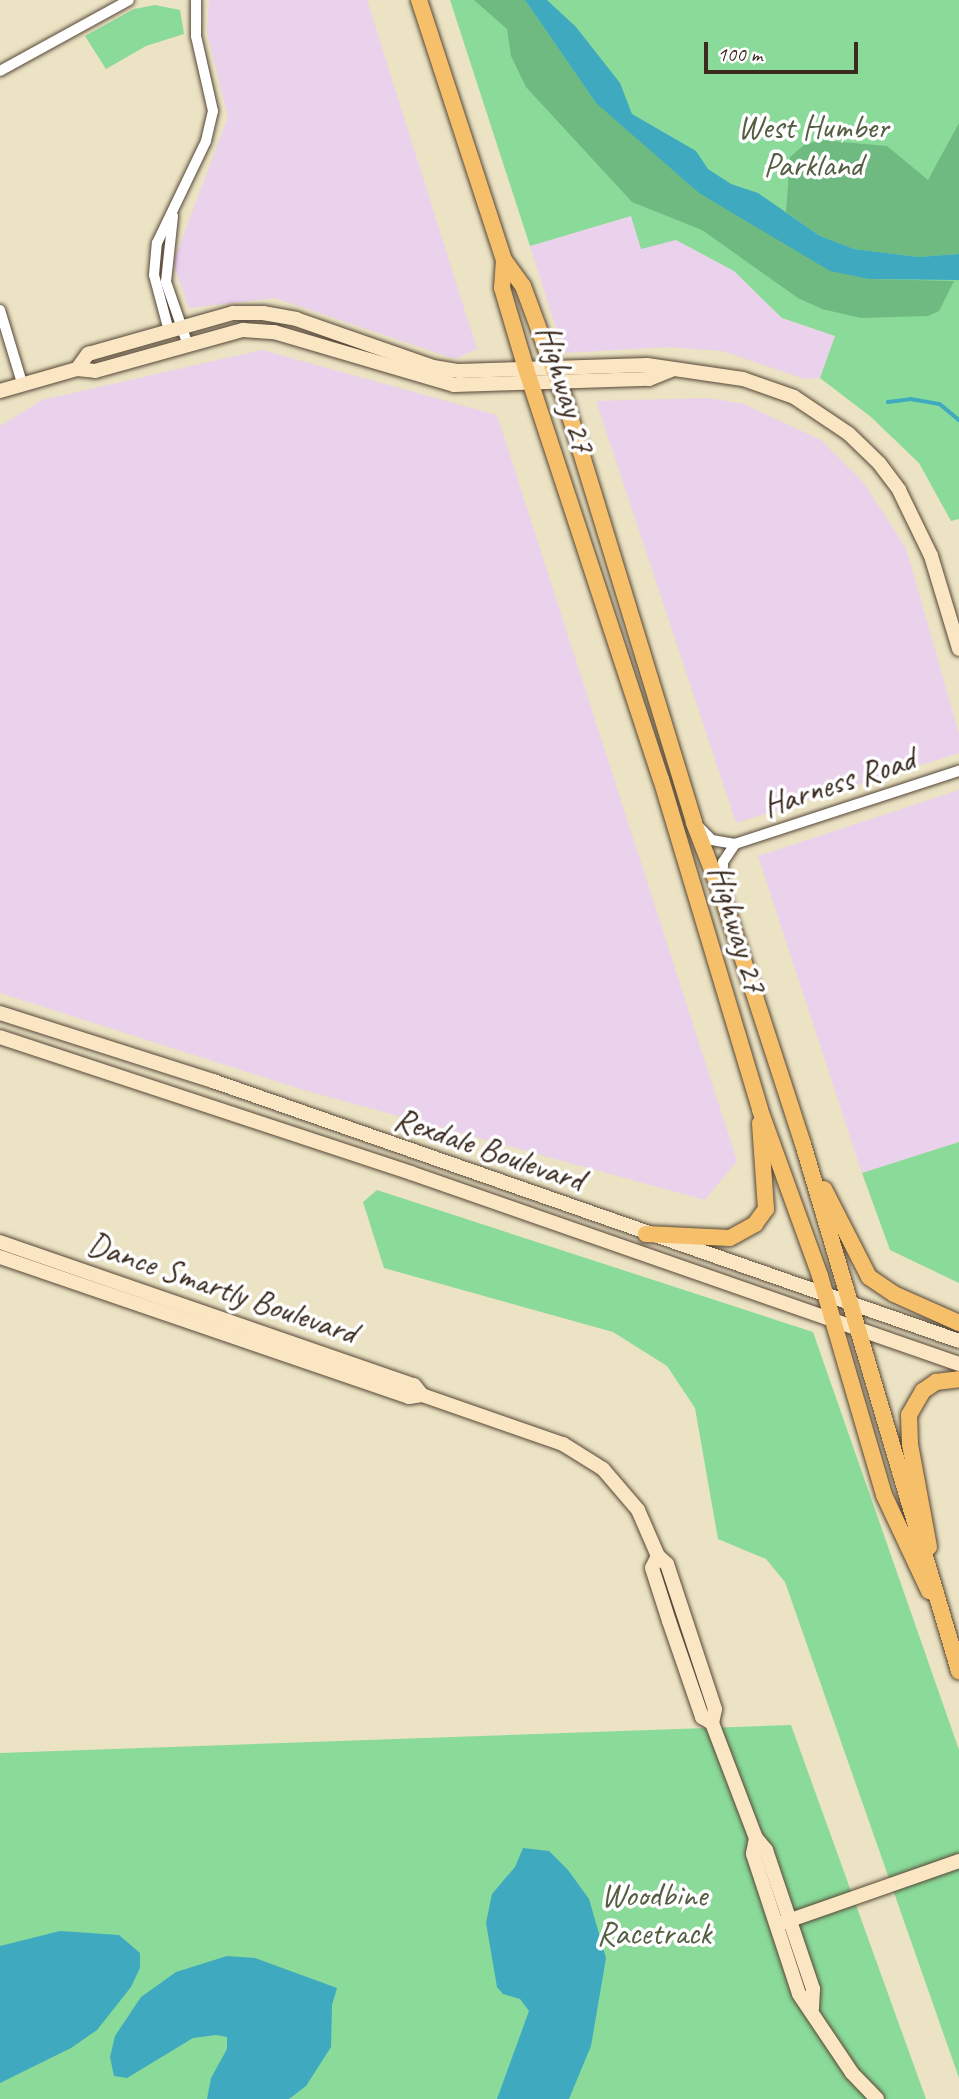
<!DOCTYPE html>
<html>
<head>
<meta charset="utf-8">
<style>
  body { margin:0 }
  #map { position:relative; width:959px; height:2099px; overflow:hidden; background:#ebe3c3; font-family:Caveat,sans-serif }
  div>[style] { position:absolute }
  .built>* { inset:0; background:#ead1ec }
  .green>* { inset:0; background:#8ada99 }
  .forest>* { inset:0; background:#6fba81 }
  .water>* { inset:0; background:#3faabf }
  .stream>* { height:3.5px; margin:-1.75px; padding:0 1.75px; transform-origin:1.75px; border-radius:1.75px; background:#3faabf }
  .roads { filter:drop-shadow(0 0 2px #554637) drop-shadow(0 0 2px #554637) }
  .street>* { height:10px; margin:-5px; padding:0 5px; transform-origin:5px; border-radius:5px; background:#fff }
  .secondary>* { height:14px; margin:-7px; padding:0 7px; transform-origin:7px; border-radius:7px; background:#fbe6c4 }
  .primary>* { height:16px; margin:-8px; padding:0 8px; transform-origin:8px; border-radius:8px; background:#f6c06b }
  span { translate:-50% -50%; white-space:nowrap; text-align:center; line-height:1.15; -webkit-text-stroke:7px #fff; paint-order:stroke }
  .park-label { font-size:33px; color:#535f43 }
  .street-label { font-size:33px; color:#3b2a1e }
  .scale { position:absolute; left:704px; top:42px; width:154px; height:32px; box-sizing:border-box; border:4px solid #3b2a1e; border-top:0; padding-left:9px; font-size:21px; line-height:24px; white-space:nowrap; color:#3b2a1e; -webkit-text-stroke:5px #fff; paint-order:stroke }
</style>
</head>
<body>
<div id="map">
  <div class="built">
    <i style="clip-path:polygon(209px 0,367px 0,477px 349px,455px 359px,275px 298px,189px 308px,173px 263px,228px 117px,207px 32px)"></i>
    <i style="clip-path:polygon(631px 216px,734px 271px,782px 318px,835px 336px,820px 378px,805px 379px,722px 351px,668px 347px,564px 353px,530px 246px)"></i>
    <i style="clip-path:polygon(262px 350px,497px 415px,737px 1161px,705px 1200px,307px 1091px,0 993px,0 426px,42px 400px)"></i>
    <i style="clip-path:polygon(708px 398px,744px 404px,821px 440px,863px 482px,906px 548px,959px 734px,959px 753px,736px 823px,596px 401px)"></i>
    <i style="clip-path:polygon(959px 790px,959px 1142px,862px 1173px,758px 856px)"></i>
  </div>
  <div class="green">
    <i style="clip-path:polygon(450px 0,959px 0,959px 519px,951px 521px,919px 463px,871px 417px,820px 378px,835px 336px,782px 318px,734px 271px,676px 240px,641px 249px,631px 216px,530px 246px)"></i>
    <i style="clip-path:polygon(155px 5px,180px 10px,184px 34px,146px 46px,106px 69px,85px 36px,134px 9px)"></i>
    <i style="clip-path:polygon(959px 1142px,959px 1283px,890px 1250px,862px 1173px)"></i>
    <i style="clip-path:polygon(377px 1190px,813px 1332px,959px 1750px,959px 2078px,785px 1582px,766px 1559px,718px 1539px,695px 1408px,667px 1366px,613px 1332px,384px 1268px,363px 1202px)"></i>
    <i style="clip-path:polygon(791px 1725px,926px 2099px,0 2099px,0 1753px)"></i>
  </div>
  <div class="forest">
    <i style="clip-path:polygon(474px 0,525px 0,596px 103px,869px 279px,954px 281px,939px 311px,928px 316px,861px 318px,822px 309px,798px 298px,702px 230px,632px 202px,526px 87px,511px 56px,507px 29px)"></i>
    <i style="clip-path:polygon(959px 123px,959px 254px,918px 257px,854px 249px,820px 236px,786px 212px,790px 157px,804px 145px,820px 140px,887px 146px,928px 180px)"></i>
  </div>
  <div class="water">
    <i style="clip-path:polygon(525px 0,547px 0,576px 27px,620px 83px,632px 114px,696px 151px,708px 169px,731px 184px,758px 193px,820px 236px,854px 249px,918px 257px,959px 254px,959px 280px,869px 279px,830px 271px,699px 193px,596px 103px)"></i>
    <i style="clip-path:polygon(523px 1848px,549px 1851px,568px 1870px,589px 1899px,606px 1958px,591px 2046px,569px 2099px,497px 2099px,529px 2011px,520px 1999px,503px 1994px,497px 1987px,486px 1923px,492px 1894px,515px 1867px)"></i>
    <i style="clip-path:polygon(60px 1931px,119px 1935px,140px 1953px,140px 1968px,131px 1987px,97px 2030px,71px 2048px,0 2083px,0 1946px)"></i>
    <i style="clip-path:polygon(227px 1956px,255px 1958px,337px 1988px,332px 2005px,331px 2047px,306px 2086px,289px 2099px,207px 2099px,211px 2078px,227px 2049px,227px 2037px,216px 2035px,193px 2038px,127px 2078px,114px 2076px,110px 2057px,115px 2036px,141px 1997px,176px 1972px)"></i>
  </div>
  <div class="stream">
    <i style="left:888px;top:402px;width:23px;rotate:-7deg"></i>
    <i style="left:911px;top:399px;width:29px;rotate:10deg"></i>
    <i style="left:940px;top:404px;width:25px;rotate:40deg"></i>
  </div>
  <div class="roads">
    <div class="street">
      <i style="left:0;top:71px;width:147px;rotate:-28.8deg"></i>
      <i style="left:173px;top:216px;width:66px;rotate:96.1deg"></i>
      <i style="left:166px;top:282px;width:67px;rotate:70.8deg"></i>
      <i style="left:0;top:310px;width:76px;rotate:73.2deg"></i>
      <i style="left:169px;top:331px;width:58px;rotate:-105deg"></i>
      <i style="left:154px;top:275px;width:32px;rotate:-85deg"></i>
      <i style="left:157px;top:243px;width:113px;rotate:-64.3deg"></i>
      <i style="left:206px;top:141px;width:31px;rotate:-77deg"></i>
      <i style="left:213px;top:111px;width:77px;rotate:-102.8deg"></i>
      <i style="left:196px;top:36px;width:36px;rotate:-90deg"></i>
      <i style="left:699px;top:827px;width:18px;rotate:45deg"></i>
      <i style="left:712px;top:840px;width:23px;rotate:10deg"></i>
      <i style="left:722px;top:884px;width:22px;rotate:-87deg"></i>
      <i style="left:723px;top:862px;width:22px;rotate:-56deg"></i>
      <i style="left:735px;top:844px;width:236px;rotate:-18.1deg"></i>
    </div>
    <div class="secondary">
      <i style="left:77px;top:369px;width:19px;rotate:-54deg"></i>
      <i style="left:88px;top:354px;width:151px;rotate:-15.8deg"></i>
      <i style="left:233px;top:313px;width:30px"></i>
      <i style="left:263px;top:313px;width:34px;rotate:10deg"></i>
      <i style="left:296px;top:319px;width:145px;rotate:19.3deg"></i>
      <i style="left:433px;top:367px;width:26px;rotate:9deg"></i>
      <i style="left:459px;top:371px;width:188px;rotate:-1.8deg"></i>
      <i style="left:647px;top:365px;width:97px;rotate:8.3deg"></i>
      <i style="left:743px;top:379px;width:54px;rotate:19.4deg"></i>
      <i style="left:794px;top:397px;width:66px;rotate:33.9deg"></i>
      <i style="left:849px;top:434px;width:42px;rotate:44deg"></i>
      <i style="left:879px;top:463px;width:34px;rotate:53deg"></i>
      <i style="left:899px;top:490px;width:73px;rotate:64.1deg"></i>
      <i style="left:931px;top:556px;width:97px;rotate:73.2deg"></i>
      <i style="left:0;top:391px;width:80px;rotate:-15.9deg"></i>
      <i style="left:77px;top:369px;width:18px;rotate:6deg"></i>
      <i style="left:95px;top:371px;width:154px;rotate:-15.5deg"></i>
      <i style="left:243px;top:330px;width:31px;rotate:4deg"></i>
      <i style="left:274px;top:332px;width:188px;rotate:16.4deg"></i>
      <i style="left:454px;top:385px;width:195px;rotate:-1.8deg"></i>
      <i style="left:649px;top:379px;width:24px;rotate:-22deg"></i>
      <i style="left:0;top:1013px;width:224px;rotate:17.7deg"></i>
      <i style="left:213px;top:1081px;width:790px;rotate:19.21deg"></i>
      <i style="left:0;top:1037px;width:433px;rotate:18.3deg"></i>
      <i style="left:411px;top:1173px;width:580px;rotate:19.22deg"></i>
      <i style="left:0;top:1242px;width:438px;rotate:19.1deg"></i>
      <i style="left:414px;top:1385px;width:13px;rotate:51deg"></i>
      <i style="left:422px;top:1395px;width:149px;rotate:19.2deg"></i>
      <i style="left:563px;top:1444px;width:47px;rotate:32deg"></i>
      <i style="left:603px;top:1469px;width:54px;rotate:49.5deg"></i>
      <i style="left:638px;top:1510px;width:50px;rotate:66.5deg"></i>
      <i style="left:658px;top:1556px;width:12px;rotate:42deg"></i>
      <i style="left:667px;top:1564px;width:153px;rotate:71.7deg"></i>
      <i style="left:715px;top:1709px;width:14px;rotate:102deg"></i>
      <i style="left:712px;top:1723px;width:123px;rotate:69.1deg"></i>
      <i style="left:756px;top:1838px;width:16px;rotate:50deg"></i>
      <i style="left:766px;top:1850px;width:147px;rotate:71.3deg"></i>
      <i style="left:813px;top:1989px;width:20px;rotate:93deg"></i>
      <i style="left:0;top:1257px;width:432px;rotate:18.9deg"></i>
      <i style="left:409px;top:1397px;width:13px;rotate:-9deg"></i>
      <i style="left:658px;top:1556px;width:13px;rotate:117deg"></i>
      <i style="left:652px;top:1568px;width:56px;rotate:72.2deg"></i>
      <i style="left:669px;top:1621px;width:102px;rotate:71deg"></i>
      <i style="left:702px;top:1717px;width:12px;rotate:31deg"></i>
      <i style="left:756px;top:1838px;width:16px;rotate:101deg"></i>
      <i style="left:753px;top:1854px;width:147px;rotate:71.8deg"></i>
      <i style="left:799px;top:1994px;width:95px;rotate:56.1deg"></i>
      <i style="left:852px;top:2073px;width:36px;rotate:46deg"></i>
      <i style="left:782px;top:1923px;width:188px;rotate:-19.3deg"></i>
    </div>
    <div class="primary">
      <i style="left:419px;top:0;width:274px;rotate:71.9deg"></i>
      <i style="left:504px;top:260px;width:32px;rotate:54deg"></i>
      <i style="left:523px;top:286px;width:121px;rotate:69.8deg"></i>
      <i style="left:565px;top:400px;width:442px;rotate:73deg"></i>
      <i style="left:694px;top:823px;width:80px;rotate:68.9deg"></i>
      <i style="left:723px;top:898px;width:259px;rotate:72deg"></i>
      <i style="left:803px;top:1144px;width:550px;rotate:73.51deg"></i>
      <i style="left:504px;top:260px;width:28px;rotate:94deg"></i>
      <i style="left:502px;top:288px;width:84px;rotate:73.5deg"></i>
      <i style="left:526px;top:369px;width:432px;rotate:71.8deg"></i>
      <i style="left:661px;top:779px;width:345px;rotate:73.3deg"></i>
      <i style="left:760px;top:1110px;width:177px;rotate:70.1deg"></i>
      <i style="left:820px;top:1276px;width:228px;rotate:73.7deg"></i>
      <i style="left:884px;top:1495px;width:106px;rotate:64.9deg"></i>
      <i style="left:824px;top:1189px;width:99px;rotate:62.9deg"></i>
      <i style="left:869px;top:1277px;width:30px;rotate:34deg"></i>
      <i style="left:894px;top:1294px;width:71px;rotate:24deg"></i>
      <i style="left:646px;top:1234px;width:84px;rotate:2.7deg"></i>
      <i style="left:730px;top:1238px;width:29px;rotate:-29deg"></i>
      <i style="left:755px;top:1224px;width:19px;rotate:-54deg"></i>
      <i style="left:766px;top:1209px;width:86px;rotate:-94deg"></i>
      <i style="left:929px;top:1547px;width:105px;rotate:-100.5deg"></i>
      <i style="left:910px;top:1444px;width:29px;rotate:-92deg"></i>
      <i style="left:909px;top:1415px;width:28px;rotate:-60deg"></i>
      <i style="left:923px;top:1391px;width:16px;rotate:-35deg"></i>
      <i style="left:936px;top:1382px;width:23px;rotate:-7deg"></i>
    </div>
  </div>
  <div class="park-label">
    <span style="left:813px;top:147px">West Humber<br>Parkland</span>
    <span style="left:654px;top:1915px">Woodbine<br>Racetrack</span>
  </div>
  <div class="street-label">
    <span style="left:565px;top:389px;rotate:73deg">Highway 27</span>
    <span style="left:839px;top:783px;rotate:-18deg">Harness Road</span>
    <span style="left:737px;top:929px;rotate:73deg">Highway 27</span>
    <span style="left:489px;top:1150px;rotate:19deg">Rexdale Boulevard</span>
    <span style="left:222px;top:1289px;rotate:19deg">Dance Smartly Boulevard</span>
  </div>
  <div class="scale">100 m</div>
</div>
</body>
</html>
